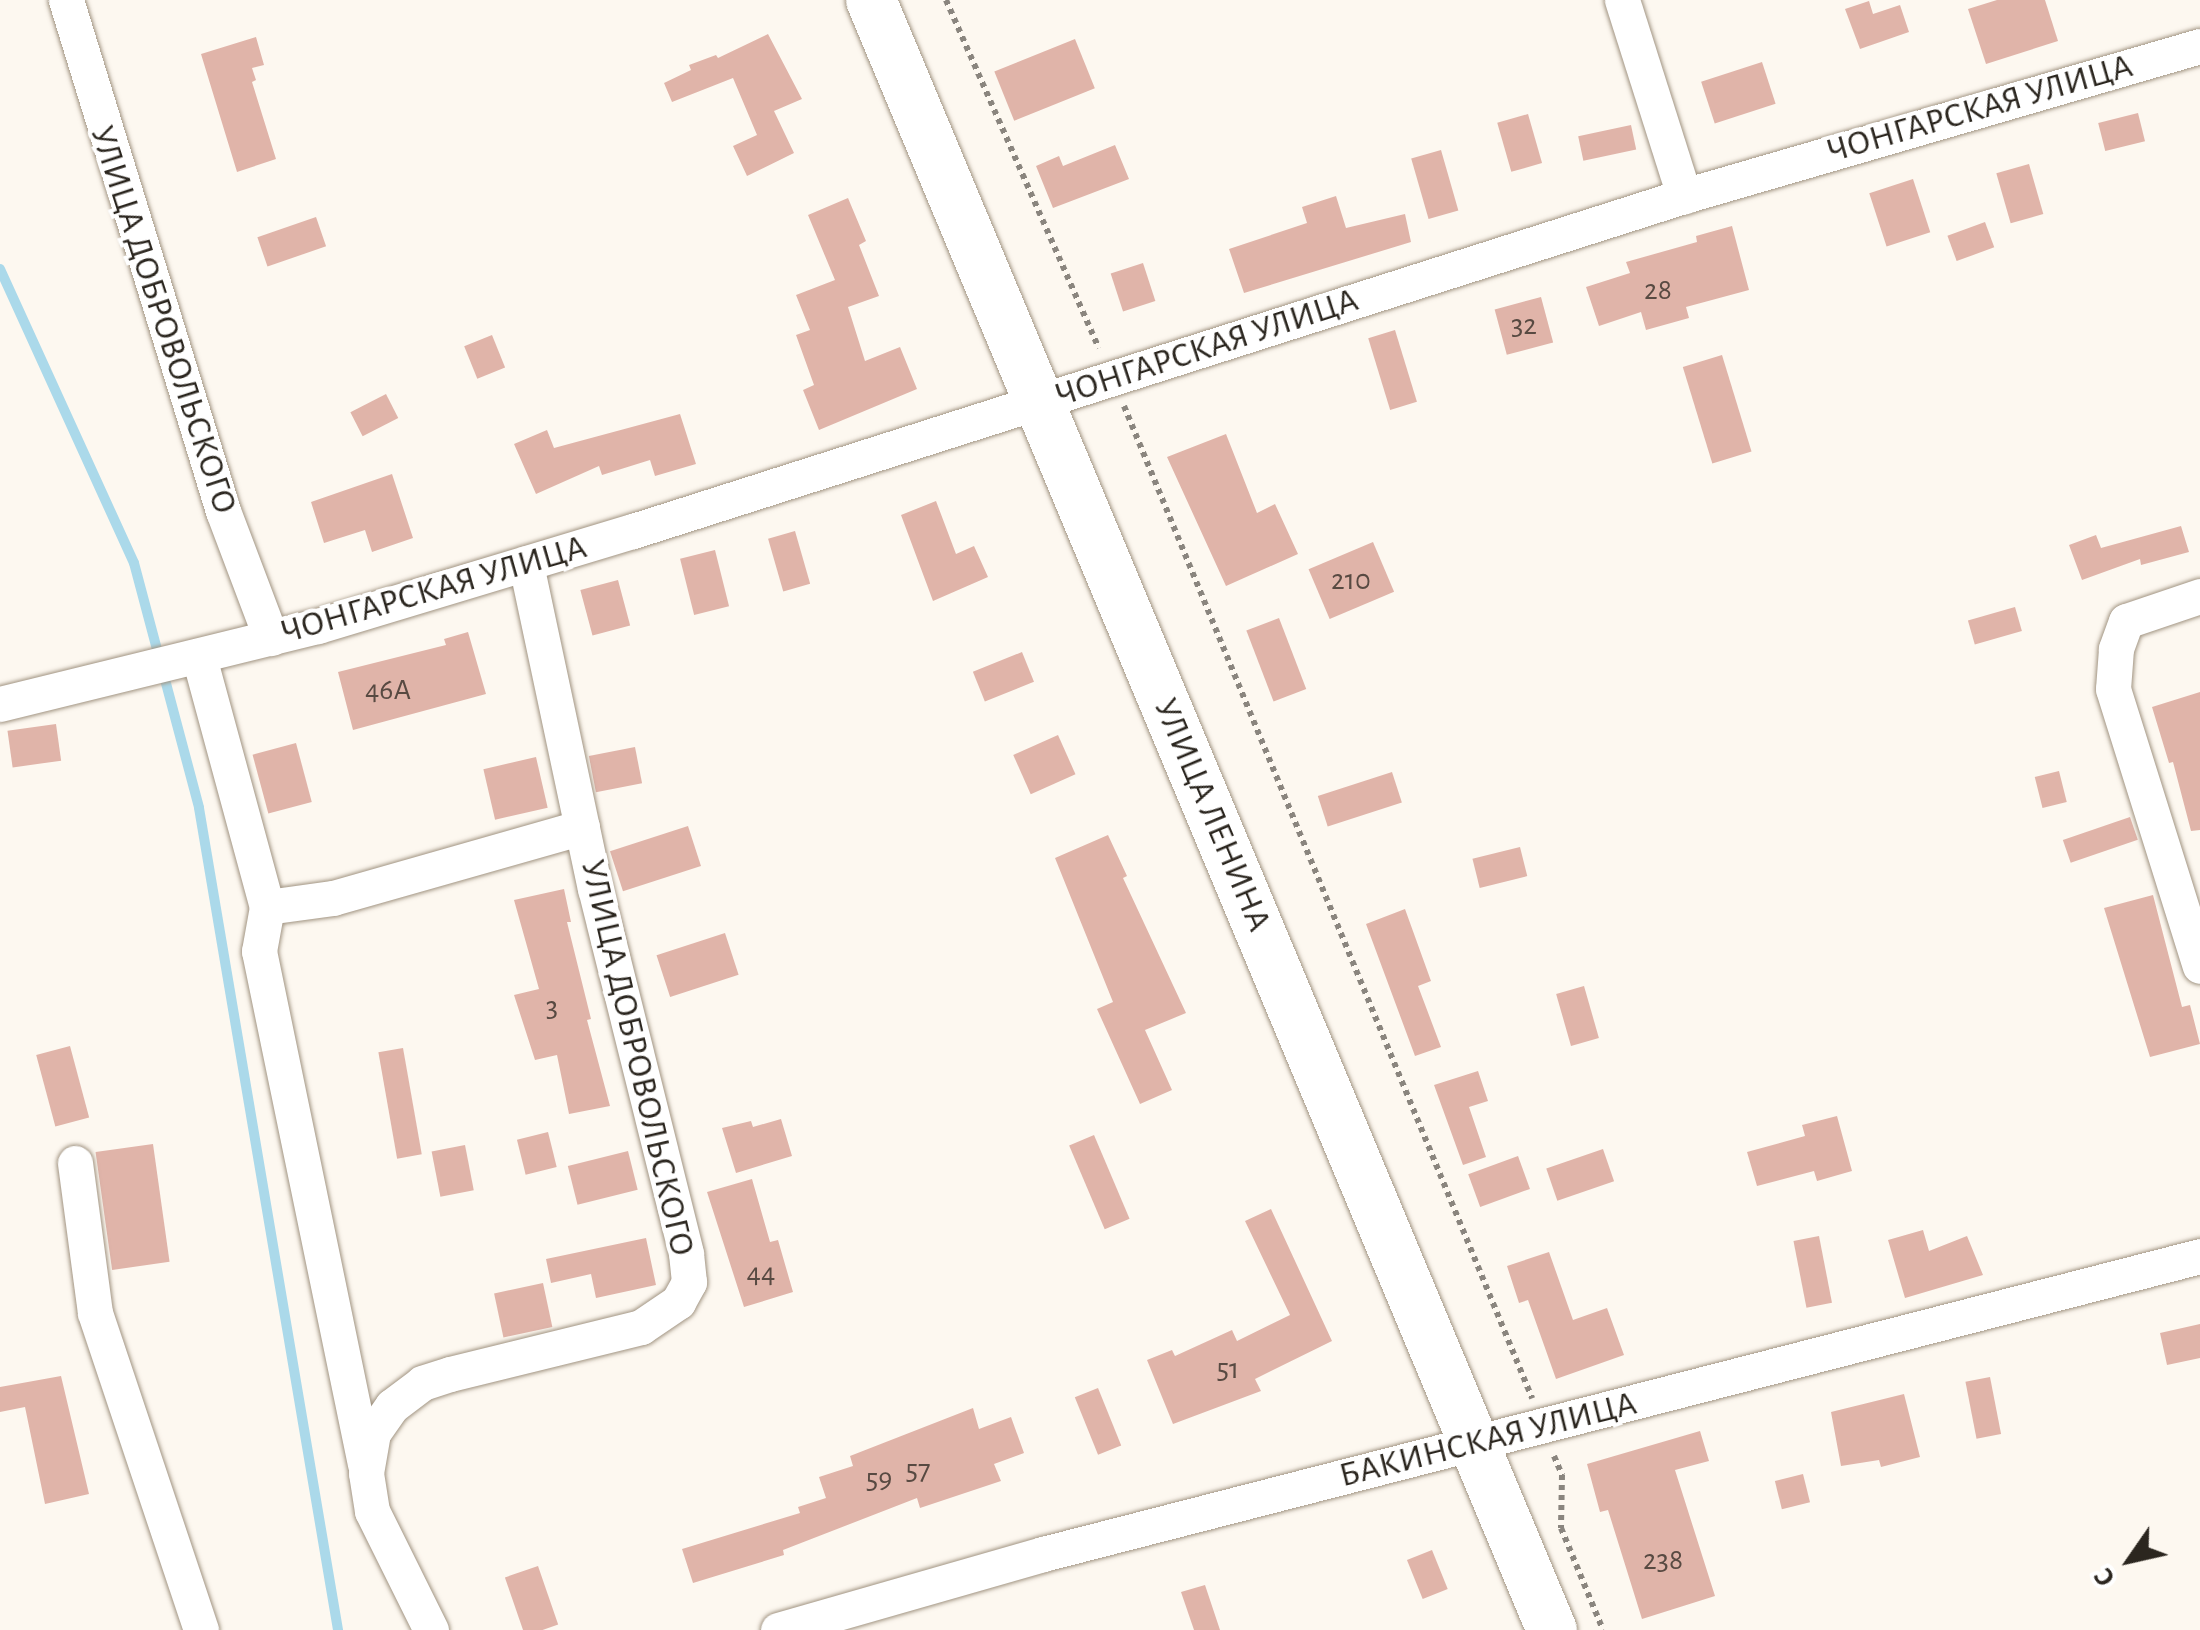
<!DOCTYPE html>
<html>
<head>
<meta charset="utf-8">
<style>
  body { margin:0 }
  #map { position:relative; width:2200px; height:1630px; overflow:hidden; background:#fdf8f0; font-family:"Alegreya Sans",sans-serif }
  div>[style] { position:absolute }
  .stream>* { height:10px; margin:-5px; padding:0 5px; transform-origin:5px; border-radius:5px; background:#abd9ea }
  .building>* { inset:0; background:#e0b4a9; transform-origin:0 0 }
  .path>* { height:6px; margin-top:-3px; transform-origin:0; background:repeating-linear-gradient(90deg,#8a857e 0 5px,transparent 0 10px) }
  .roads { filter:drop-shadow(0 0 2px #a19482) drop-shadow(0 0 2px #a19482) }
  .street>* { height:35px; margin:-17.5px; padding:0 17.5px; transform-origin:17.5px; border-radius:17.5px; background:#fff }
  .secondary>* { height:50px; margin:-25px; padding:0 25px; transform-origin:25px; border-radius:25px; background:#fff }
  span { translate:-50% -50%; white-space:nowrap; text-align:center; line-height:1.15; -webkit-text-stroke:8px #fff; paint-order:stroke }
  .number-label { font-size:30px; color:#584a42 }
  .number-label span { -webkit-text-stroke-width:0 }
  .street-label { font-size:35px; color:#2b261f }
  .north { position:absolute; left:2080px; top:1510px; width:100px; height:100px; -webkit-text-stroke:8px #fff; paint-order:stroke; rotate:236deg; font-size:28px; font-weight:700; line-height:40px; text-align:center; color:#2b261f }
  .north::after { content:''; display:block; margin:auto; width:35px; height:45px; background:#2b261f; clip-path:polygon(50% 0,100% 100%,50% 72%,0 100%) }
</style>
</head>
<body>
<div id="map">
  <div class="stream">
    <i style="left:0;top:269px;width:323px;rotate:65.5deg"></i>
    <i style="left:134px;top:563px;width:253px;rotate:75.1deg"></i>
    <i style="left:199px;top:808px;width:834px;rotate:80.4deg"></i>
  </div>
  <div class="building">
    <i style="clip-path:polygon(1997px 0,2045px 0,2058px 41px,1986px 64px,1968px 9px)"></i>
    <i style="clip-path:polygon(1869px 1px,1873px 14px,1900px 5px,1909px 32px,1860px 49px,1845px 9px)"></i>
    <i style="clip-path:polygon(768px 34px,802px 99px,774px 111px,794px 153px,747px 176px,733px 146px,757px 135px,733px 78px,672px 102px,664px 83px,691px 70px,689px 65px,716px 55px,718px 58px)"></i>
    <i style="clip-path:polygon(256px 37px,264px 65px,252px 68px,256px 80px,252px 82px,276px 159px,237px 172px,201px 54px)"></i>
    <i style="left:1075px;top:39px;width:53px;height:87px;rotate:68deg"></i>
    <i style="left:1762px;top:62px;width:44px;height:64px;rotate:72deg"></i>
    <i style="left:2138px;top:113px;width:29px;height:41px;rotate:76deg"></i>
    <i style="left:1528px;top:114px;width:51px;height:32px;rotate:74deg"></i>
    <i style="left:1631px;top:125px;width:25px;height:54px;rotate:78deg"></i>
    <i style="clip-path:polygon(1115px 145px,1129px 179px,1053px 208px,1036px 166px,1059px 156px,1063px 166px)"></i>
    <i style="left:1441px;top:150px;width:63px;height:31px;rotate:74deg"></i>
    <i style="left:2029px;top:164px;width:52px;height:34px;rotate:74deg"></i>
    <i style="left:1913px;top:179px;width:56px;height:46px;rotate:72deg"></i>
    <i style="clip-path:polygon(1336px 196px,1346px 228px,1405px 214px,1411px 242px,1244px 293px,1229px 249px,1307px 223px,1302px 207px)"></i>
    <i style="clip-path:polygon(848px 198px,866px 241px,859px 245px,879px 296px,848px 307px,865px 361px,900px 347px,917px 389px,819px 430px,803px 390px,814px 385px,796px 335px,810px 330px,796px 295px,835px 280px,808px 215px)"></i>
    <i style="left:316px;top:217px;width:31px;height:62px;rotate:71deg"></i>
    <i style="left:1985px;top:222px;width:27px;height:40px;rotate:70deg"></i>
    <i style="clip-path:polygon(1732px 226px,1749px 290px,1686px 307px,1689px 318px,1646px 330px,1641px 312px,1599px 326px,1586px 287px,1630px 273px,1626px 262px,1697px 242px,1696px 236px)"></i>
    <i style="left:1143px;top:263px;width:40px;height:34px;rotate:72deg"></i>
    <i style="left:1541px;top:297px;width:47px;height:48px;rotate:75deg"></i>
    <i style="left:1395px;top:330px;width:75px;height:28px;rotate:73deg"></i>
    <i style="left:492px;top:335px;width:35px;height:30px;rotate:68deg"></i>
    <i style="left:1722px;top:355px;width:101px;height:41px;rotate:73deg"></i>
    <i style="left:386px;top:394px;width:27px;height:40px;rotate:63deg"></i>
    <i style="clip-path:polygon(680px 414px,696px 464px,655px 476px,650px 460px,602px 475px,599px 466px,536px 494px,514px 444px,547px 430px,554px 448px)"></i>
    <i style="clip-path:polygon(1226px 434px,1257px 513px,1275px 504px,1298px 554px,1226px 586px,1167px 457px)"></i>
    <i style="clip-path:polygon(392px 474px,413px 538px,372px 552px,365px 530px,324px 543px,311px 502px)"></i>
    <i style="clip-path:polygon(936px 501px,956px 554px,974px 546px,988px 577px,933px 601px,901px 515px)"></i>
    <i style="clip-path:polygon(2181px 526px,2189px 552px,2141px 565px,2140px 559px,2082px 580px,2069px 545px,2096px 535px,2101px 548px)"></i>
    <i style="left:795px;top:531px;width:55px;height:28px;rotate:74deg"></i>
    <i style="left:1373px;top:542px;width:54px;height:70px;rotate:67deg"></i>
    <i style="left:715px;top:550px;width:58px;height:36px;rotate:76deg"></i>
    <i style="left:618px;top:580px;width:47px;height:39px;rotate:75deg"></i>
    <i style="left:2015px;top:607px;width:25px;height:49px;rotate:74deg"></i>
    <i style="left:1279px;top:618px;width:76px;height:35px;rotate:69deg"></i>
    <i style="clip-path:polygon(468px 632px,486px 694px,353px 730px,338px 672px,446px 645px,444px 639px)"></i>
    <i style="left:1022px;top:652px;width:32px;height:53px;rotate:68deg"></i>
    <i style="clip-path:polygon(2200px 692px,2200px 830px,2191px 831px,2173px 762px,2169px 763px,2152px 707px)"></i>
    <i style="left:56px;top:724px;width:37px;height:49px;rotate:82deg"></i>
    <i style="left:1058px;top:735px;width:43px;height:49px;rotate:66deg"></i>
    <i style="left:296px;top:743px;width:61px;height:45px;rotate:75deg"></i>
    <i style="left:635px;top:747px;width:37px;height:47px;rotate:79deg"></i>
    <i style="left:536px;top:757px;width:52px;height:54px;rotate:77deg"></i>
    <i style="left:2059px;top:771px;width:32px;height:25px;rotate:76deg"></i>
    <i style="left:1392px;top:772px;width:32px;height:78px;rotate:72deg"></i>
    <i style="left:2130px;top:817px;width:24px;height:71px;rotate:71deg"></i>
    <i style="left:688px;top:826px;width:42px;height:82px;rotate:72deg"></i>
    <i style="clip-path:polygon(1108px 835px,1127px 876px,1123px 878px,1186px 1013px,1145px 1030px,1172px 1090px,1140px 1104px,1097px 1009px,1113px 1002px,1055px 858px)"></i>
    <i style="left:1520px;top:847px;width:30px;height:49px;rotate:76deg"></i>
    <i style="clip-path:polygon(564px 889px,571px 922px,567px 922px,591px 1019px,587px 1020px,610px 1106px,569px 1114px,557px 1055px,535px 1060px,514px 995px,539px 989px,514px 900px)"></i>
    <i style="clip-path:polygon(2153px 895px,2182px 1007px,2190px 1005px,2200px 1044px,2150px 1057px,2104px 908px)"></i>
    <i style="clip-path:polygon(1405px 909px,1431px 981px,1418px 986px,1441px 1047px,1415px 1056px,1366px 924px)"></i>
    <i style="left:725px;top:933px;width:44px;height:72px;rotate:72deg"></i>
    <i style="left:1584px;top:986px;width:54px;height:29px;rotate:74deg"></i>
    <i style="left:70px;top:1046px;width:74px;height:35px;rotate:75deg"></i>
    <i style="left:403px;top:1048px;width:108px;height:25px;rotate:80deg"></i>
    <i style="clip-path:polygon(1478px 1071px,1488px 1101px,1469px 1107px,1486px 1157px,1463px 1165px,1434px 1085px)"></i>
    <i style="clip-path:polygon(1837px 1116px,1852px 1171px,1817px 1181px,1814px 1171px,1757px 1186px,1747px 1152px,1805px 1136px,1802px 1125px)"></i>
    <i style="clip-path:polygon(781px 1119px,792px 1156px,736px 1173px,722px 1128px,751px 1121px,753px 1127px)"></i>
    <i style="left:548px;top:1132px;width:36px;height:32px;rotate:76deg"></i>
    <i style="left:1094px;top:1135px;width:91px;height:27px;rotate:67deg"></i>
    <i style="left:153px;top:1144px;width:119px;height:58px;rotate:82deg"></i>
    <i style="left:465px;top:1145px;width:46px;height:34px;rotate:79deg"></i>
    <i style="left:1603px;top:1149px;width:34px;height:60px;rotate:71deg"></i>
    <i style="left:628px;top:1151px;width:40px;height:62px;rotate:76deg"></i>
    <i style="left:1518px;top:1156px;width:35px;height:53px;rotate:70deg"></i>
    <i style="clip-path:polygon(752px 1179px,770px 1242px,778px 1240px,793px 1292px,744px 1307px,707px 1192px)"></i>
    <i style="clip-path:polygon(1271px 1209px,1332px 1341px,1255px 1379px,1261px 1391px,1173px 1424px,1147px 1360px,1172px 1350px,1175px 1356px,1232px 1330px,1237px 1341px,1290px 1315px,1245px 1221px)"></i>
    <i style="clip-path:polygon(1923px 1230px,1929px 1251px,1967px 1236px,1983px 1275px,1905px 1298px,1888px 1240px)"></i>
    <i style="left:1819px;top:1236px;width:68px;height:26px;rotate:79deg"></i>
    <i style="clip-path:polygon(646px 1238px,656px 1285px,596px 1298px,591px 1274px,551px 1283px,546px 1259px)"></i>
    <i style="clip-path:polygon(1549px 1252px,1573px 1320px,1607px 1308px,1624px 1355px,1556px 1379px,1528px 1300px,1519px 1303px,1507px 1266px)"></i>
    <i style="left:543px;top:1283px;width:45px;height:50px;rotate:78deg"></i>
    <i style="clip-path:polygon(2200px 1324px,2200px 1358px,2167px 1365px,2160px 1333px)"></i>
    <i style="clip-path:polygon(61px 1376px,89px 1494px,45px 1504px,25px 1407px,0 1412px,0 1387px)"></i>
    <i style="left:1990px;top:1377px;width:58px;height:25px;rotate:79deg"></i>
    <i style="left:1098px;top:1388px;width:62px;height:25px;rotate:68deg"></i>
    <i style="clip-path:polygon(1904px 1394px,1920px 1457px,1881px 1467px,1879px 1460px,1841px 1466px,1831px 1412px)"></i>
    <i style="clip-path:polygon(973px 1408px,979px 1429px,1011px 1417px,1024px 1453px,994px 1464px,1001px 1481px,920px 1508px,917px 1498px,783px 1550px,784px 1555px,693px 1583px,682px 1549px,800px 1513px,798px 1507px,826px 1498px,819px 1477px,853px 1466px,850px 1456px)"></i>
    <i style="clip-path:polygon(1700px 1431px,1709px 1461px,1675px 1470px,1715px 1596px,1642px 1619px,1608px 1510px,1600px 1512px,1587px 1464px)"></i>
    <i style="left:1803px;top:1474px;width:29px;height:29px;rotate:76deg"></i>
    <i style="left:1432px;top:1550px;width:42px;height:27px;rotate:68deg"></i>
    <i style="left:538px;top:1566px;width:62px;height:35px;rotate:71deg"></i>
    <i style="clip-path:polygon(1205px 1585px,1220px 1630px,1194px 1630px,1181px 1592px)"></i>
  </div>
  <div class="path">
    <i style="left:946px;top:0;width:380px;rotate:66.3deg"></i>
    <i style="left:1124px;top:406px;width:1073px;rotate:67.64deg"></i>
    <i style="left:1554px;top:1456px;width:21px;rotate:67deg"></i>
    <i style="left:1562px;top:1475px;width:53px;rotate:91.1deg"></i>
    <i style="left:1561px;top:1528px;width:110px;rotate:67.6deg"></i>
  </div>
  <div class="roads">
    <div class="street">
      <i style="left:66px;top:0;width:535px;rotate:72.92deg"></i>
      <i style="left:223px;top:511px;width:136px;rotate:69.3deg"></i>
      <i style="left:1622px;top:0;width:206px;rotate:72.4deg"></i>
      <i style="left:2200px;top:596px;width:78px;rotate:161.3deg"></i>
      <i style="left:2126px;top:621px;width:30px;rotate:110deg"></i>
      <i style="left:2116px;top:649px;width:40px;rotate:94.3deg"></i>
      <i style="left:2113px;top:689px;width:290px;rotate:72.6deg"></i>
      <i style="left:199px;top:657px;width:259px;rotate:74.8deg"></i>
      <i style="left:267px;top:907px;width:67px;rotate:-7.8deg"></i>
      <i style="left:333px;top:898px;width:259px;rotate:-15.9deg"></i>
      <i style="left:0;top:704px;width:327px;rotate:-13.8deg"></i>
      <i style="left:318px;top:626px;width:329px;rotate:-16.8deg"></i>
      <i style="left:633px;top:531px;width:1103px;rotate:-17.68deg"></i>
      <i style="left:1684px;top:196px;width:537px;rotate:-16.21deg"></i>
      <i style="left:267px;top:907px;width:45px;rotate:100.3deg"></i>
      <i style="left:259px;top:951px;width:524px;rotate:78.33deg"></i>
      <i style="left:75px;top:1163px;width:151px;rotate:82.4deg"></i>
      <i style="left:95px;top:1313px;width:334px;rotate:71.5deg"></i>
      <i style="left:431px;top:1630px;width:133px;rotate:-116.4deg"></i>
      <i style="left:372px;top:1511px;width:38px;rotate:-99deg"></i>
      <i style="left:366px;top:1473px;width:41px;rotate:-80.1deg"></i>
      <i style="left:373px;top:1433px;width:33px;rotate:-55deg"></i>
      <i style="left:392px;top:1406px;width:38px;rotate:-37deg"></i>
      <i style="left:422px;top:1383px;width:29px;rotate:-18deg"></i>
      <i style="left:450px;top:1374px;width:197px;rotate:-13.8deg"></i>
      <i style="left:641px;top:1327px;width:45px;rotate:-34deg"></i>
      <i style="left:678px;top:1302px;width:23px;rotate:-61deg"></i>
      <i style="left:689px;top:1282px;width:29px;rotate:-96deg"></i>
      <i style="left:686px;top:1253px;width:375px;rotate:-104deg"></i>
      <i style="left:595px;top:889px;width:333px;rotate:-102deg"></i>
      <i style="left:778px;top:1630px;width:276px;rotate:-16deg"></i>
      <i style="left:1043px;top:1554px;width:1195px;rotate:-14.44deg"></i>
    </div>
    <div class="secondary">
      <i style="left:871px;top:0;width:1767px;rotate:67.33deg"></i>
    </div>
  </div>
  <div class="number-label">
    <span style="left:1658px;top:290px">28</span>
    <span style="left:1524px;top:325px">32</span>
    <span style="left:1351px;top:580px">210</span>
    <span style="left:388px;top:690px">46А</span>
    <span style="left:552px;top:1007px">3</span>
    <span style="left:761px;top:1273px">44</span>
    <span style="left:1228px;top:1369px">51</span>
    <span style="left:918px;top:1470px">57</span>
    <span style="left:879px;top:1479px">59</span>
    <span style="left:1663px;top:1560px">238</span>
  </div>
  <div class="street-label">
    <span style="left:1980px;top:109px;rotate:-16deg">ЧОНГАРСКАЯ УЛИЦА</span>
    <span style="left:163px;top:320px;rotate:72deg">УЛИЦА ДОБРОВОЛЬСКОГО</span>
    <span style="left:1207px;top:348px;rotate:-18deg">ЧОНГАРСКАЯ УЛИЦА</span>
    <span style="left:434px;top:590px;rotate:-16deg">ЧОНГАРСКАЯ УЛИЦА</span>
    <span style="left:1212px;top:815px;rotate:67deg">УЛИЦА ЛЕНИНА</span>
    <span style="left:637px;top:1058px;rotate:77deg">УЛИЦА ДОБРОВОЛЬСКОГО</span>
    <span style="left:1488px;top:1440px;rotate:-14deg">БАКИНСКАЯ УЛИЦА</span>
  </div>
  <div class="north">С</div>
</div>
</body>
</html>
